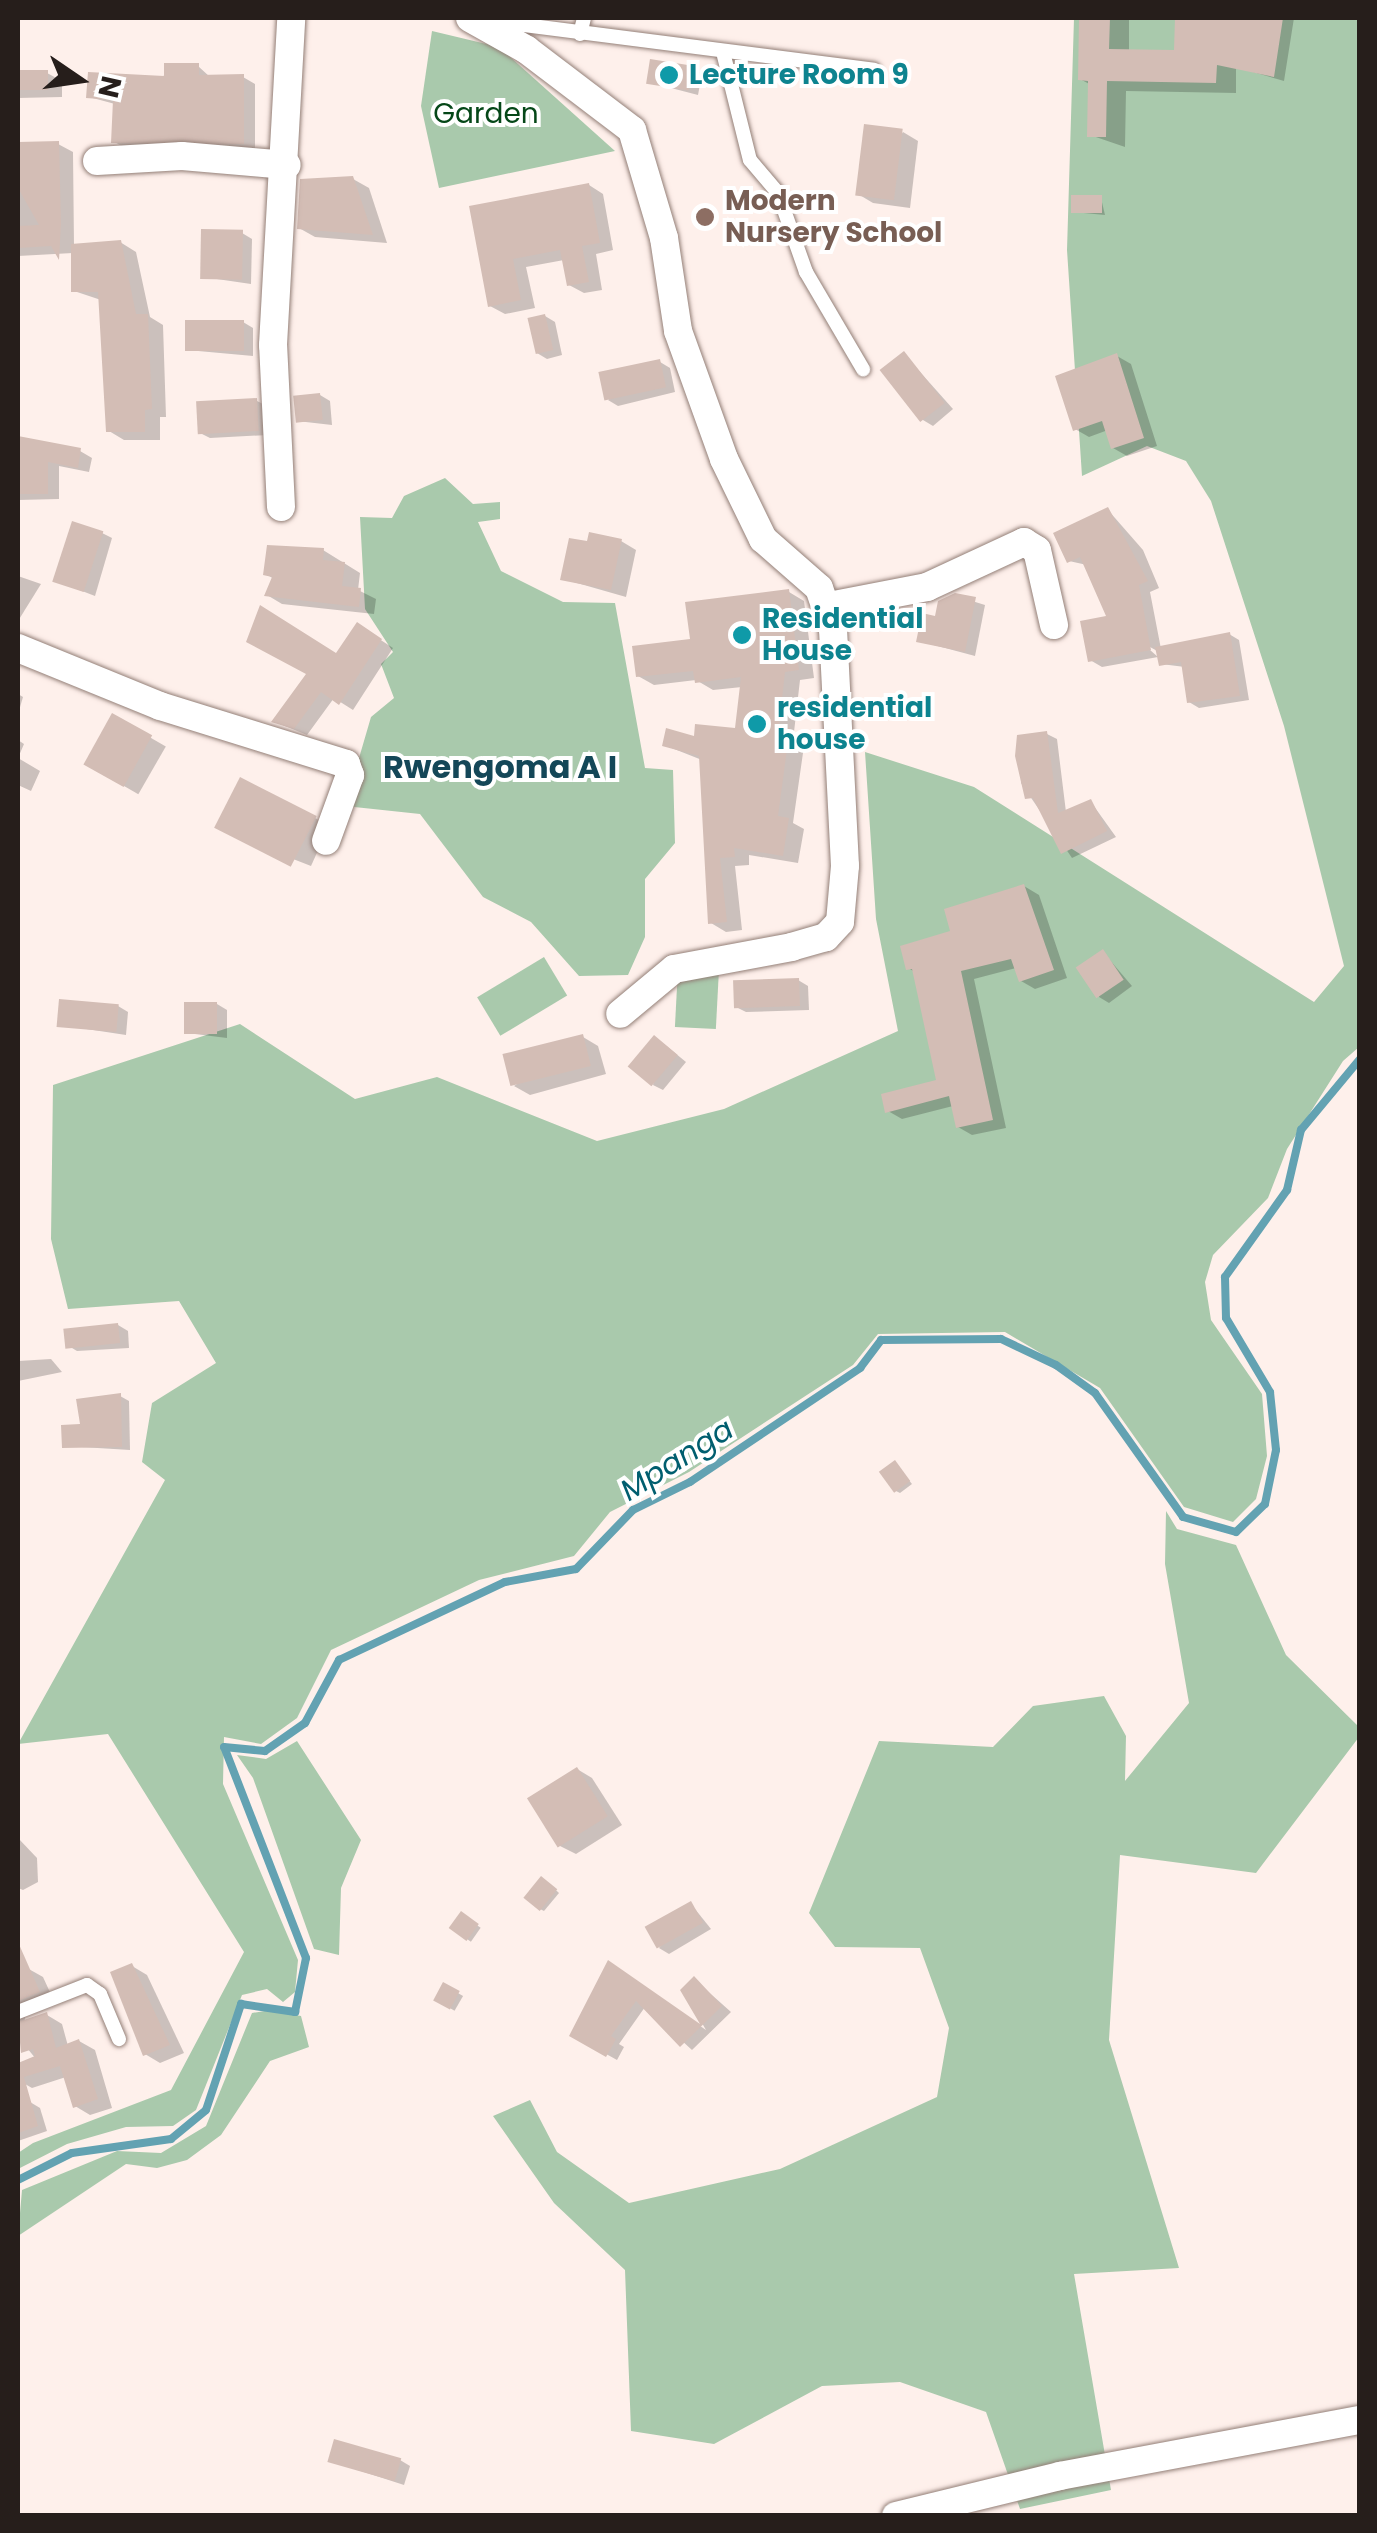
<!DOCTYPE html>
<html>
<head>
<meta charset="utf-8">
<style>
  body { margin:0 }
  #map { position:relative; width:1377px; height:2533px; overflow:hidden; background:#fef0eb; font-family:Poppins,sans-serif }
  div>[style] { position:absolute }
  .green>* { inset:0; background:#a9c9ac; transform-origin:0 0 }
  .shadow>* { inset:0; background:#0003; transform-origin:0 0 }
  .stream>* { height:8px; margin:-4px; padding:0 4px; transform-origin:4px; border-radius:4px; background:#63a2b2 }
  .building>* { inset:0; background:#d3bdb5; transform-origin:0 0 }
  .roads { filter:drop-shadow(0 0 2px #937f77) drop-shadow(0 0 2px #937f77) }
  .service>* { height:14px; margin:-7px; padding:0 7px; transform-origin:7px; border-radius:7px; background:#fff }
  .minor>* { height:28px; margin:-14px; padding:0 14px; transform-origin:14px; border-radius:14px; background:#fff }
  .dots>* { width:28px; height:28px; translate:-50% -50%; box-sizing:border-box; border:5px solid #fff; border-radius:50% }
  span { translate:-50% -50%; white-space:nowrap; text-align:center; line-height:1.15; -webkit-text-stroke:8px #fff; paint-order:stroke }
  .culture-label { font-size:28px; color:#0d838f; font-weight:700 }
  .left { translate:0 -50%; text-align:left }
  .park-label { font-size:28px; color:#054718 }
  .education-label { font-size:28px; color:#785e54; font-weight:700 }
  .water-label { font-size:30px; color:#005e6f; font-style:italic }
  .quarter-label { font-size:32px; color:#144758; font-weight:700 }
  .frame { position:absolute; inset:0; border:20px solid #261e1b; pointer-events:none }
  .north { position:absolute; left:30px; top:30px; width:100px; height:100px; -webkit-text-stroke:8px #fff; paint-order:stroke; rotate:103deg; font-size:28px; font-weight:700; line-height:40px; text-align:center; color:#261e1b }
  .north::after { content:''; display:block; margin:auto; width:35px; height:45px; background:#261e1b; clip-path:polygon(50% 0,100% 100%,50% 72%,0 100%) }
</style>
</head>
<body>
<div id="map">
  <div class="green">
    <i style="clip-path:polygon(1074px 18px,1359px 18px,1359px 1047px,1343px 1061px,1287px 1149px,1268px 1198px,1213px 1255px,1205px 1282px,1211px 1320px,1262px 1394px,1267px 1456px,1256px 1499px,1233px 1522px,1184px 1507px,1100px 1388px,1005px 1332px,878px 1334px,853px 1365px,689px 1472px,610px 1512px,574px 1556px,479px 1580px,331px 1650px,297px 1718px,261px 1744px,224px 1737px,223px 1784px,298px 1960px,295px 1992px,283px 2002px,267px 1989px,242px 1995px,196px 2110px,173px 2126px,126px 2127px,67px 2144px,18px 2169px,18px 2153px,33px 2143px,171px 2090px,244px 1952px,108px 1734px,18px 1744px,165px 1480px,142px 1462px,152px 1403px,216px 1363px,179px 1301px,68px 1309px,51px 1239px,53px 1085px,240px 1024px,355px 1099px,437px 1077px,597px 1141px,724px 1109px,898px 1031px,876px 919px,865px 752px,974px 787px,1314px 1002px,1344px 966px,1284px 726px,1211px 501px,1186px 461px,1147px 446px,1082px 476px,1067px 250px)"></i>
    <i style="clip-path:polygon(432px 31px,499px 47px,615px 151px,439px 188px,421px 106px)"></i>
    <i style="clip-path:polygon(445px 478px,473px 504px,500px 502px,500px 519px,478px 522px,501px 571px,563px 602px,615px 603px,645px 768px,673px 770px,675px 843px,645px 879px,645px 937px,628px 975px,579px 976px,531px 922px,483px 897px,420px 814px,345px 806px,371px 717px,394px 698px,381px 664px,393px 652px,365px 609px,360px 517px,392px 518px,404px 496px)"></i>
    <i style="left:544px;top:957px;width:45px;height:78px;rotate:59deg"></i>
    <i style="left:678px;top:968px;width:41px;height:59px;rotate:3deg"></i>
    <i style="clip-path:polygon(1166px 1511px,1177px 1529px,1236px 1545px,1286px 1655px,1359px 1727px,1359px 1737px,1256px 1873px,1120px 1855px,1109px 2040px,1179px 2268px,1074px 2274px,1111px 2490px,1020px 2509px,986px 2412px,900px 2382px,822px 2386px,714px 2444px,631px 2431px,625px 2270px,554px 2203px,493px 2116px,530px 2100px,557px 2152px,629px 2203px,780px 2169px,937px 2097px,949px 2028px,920px 1948px,835px 1947px,809px 1913px,879px 1741px,993px 1747px,1033px 1706px,1104px 1696px,1126px 1736px,1125px 1781px,1189px 1703px,1165px 1564px)"></i>
    <i style="clip-path:polygon(297px 1741px,361px 1840px,341px 1888px,339px 1955px,314px 1949px,253px 1778px,237px 1755px,266px 1759px)"></i>
    <i style="clip-path:polygon(271px 2010px,301px 2016px,309px 2047px,270px 2061px,221px 2135px,187px 2160px,157px 2168px,126px 2164px,18px 2236px,22px 2190px,117px 2151px,161px 2153px,206px 2126px,252px 2013px)"></i>
  </div>
  <div class="shadow">
    <i style="clip-path:polygon(1082px 18px,1129px 18px,1129px 52px,1176px 53px,1177px 18px,1237px 18px,1239px 62px,1249px 18px,1294px 18px,1284px 81px,1236px 67px,1236px 93px,1126px 91px,1125px 147px,1090px 135px,1091px 85px,1080px 79px)"></i>
    <i style="clip-path:polygon(18px 63px,18px 74px,47px 73px,62px 81px,62px 97px,18px 98px)"></i>
    <i style="clip-path:polygon(198px 66px,210px 77px,243px 77px,255px 84px,255px 149px,125px 148px,113px 141px,115px 104px,89px 97px)"></i>
    <i style="clip-path:polygon(692px 68px,702px 74px,698px 95px,648px 82px)"></i>
    <i style="clip-path:polygon(903px 132px,918px 141px,910px 208px,873px 203px,858px 194px)"></i>
    <i style="clip-path:polygon(58px 144px,73px 152px,74px 246px,120px 242px,136px 252px,150px 317px,163px 325px,166px 417px,160px 417px,160px 440px,124px 440px,109px 431px,101px 300px,74px 291px,73px 253px,18px 256px,18px 145px)"></i>
    <i style="clip-path:polygon(353px 179px,369px 188px,387px 243px,315px 237px,299px 228px)"></i>
    <i style="clip-path:polygon(589px 185px,603px 194px,613px 250px,596px 254px,602px 290px,584px 293px,569px 285px,564px 260px,526px 267px,535px 308px,505px 314px,490px 306px,472px 208px)"></i>
    <i style="clip-path:polygon(1101px 198px,1105px 215px,1073px 212px)"></i>
    <i style="clip-path:polygon(242px 233px,252px 239px,251px 284px,203px 277px)"></i>
    <i style="clip-path:polygon(545px 316px,555px 322px,562px 355px,547px 359px,537px 353px)"></i>
    <i style="clip-path:polygon(243px 322px,253px 328px,253px 356px,187px 350px)"></i>
    <i style="clip-path:polygon(904px 354px,953px 409px,933px 426px,923px 420px)"></i>
    <i style="clip-path:polygon(1117px 356px,1131px 364px,1157px 446px,1127px 456px,1113px 448px,1108px 430px,1089px 437px,1075px 429px)"></i>
    <i style="clip-path:polygon(660px 362px,670px 368px,675px 392px,618px 406px,608px 400px)"></i>
    <i style="clip-path:polygon(320px 395px,330px 401px,332px 425px,297px 421px)"></i>
    <i style="clip-path:polygon(257px 401px,267px 406px,268px 435px,210px 438px,200px 433px,199px 403px)"></i>
    <i style="clip-path:polygon(18px 439px,80px 451px,92px 458px,89px 472px,59px 466px,59px 499px,18px 500px)"></i>
    <i style="clip-path:polygon(1108px 510px,1143px 550px,1159px 588px,1150px 592px,1161px 649px,1229px 634px,1239px 640px,1249px 700px,1199px 708px,1189px 702px,1185px 667px,1161px 664px,1159px 652px,1141px 642px,1158px 657px,1102px 667px,1090px 660px,1109px 618px,1087px 565px,1069px 561px)"></i>
    <i style="clip-path:polygon(102px 533px,112px 538px,95px 596px,56px 581px)"></i>
    <i style="clip-path:polygon(621px 541px,636px 550px,626px 597px,563px 579px,589px 544px)"></i>
    <i style="clip-path:polygon(323px 550px,360px 573px,358px 590px,376px 599px,374px 614px,282px 604px,267px 595px,274px 579px,266px 574px)"></i>
    <i style="clip-path:polygon(18px 576px,41px 584px,18px 621px)"></i>
    <i style="clip-path:polygon(789px 592px,804px 601px,814px 678px,800px 680px,794px 732px,805px 739px,793px 823px,804px 829px,798px 863px,749px 855px,749px 865px,735px 866px,742px 930px,726px 932px,711px 923px,702px 760px,664px 745px,737px 731px,742px 687px,713px 690px,696px 680px,654px 685px,638px 676px)"></i>
    <i style="clip-path:polygon(956px 596px,985px 605px,975px 656px,919px 641px)"></i>
    <i style="clip-path:polygon(370px 633px,393px 648px,353px 710px,334px 698px,307px 735px,275px 722px,337px 655px)"></i>
    <i style="clip-path:polygon(18px 694px,23px 697px,18px 714px)"></i>
    <i style="left:113px;top:716px;width:61px;height:55px;rotate:30deg"></i>
    <i style="clip-path:polygon(1047px 734px,1057px 739px,1066px 812px,1091px 802px,1116px 837px,1072px 858px,1021px 783px,1020px 737px)"></i>
    <i style="clip-path:polygon(18px 740px,24px 744px,18px 758px,40px 771px,31px 791px,18px 785px)"></i>
    <i style="clip-path:polygon(315px 818px,329px 826px,311px 866px,232px 835px)"></i>
    <i style="clip-path:polygon(1024px 886px,1039px 895px,1067px 978px,1035px 989px,1021px 981px,1016px 968px,974px 979px,1006px 1128px,972px 1135px,958px 1127px,953px 1106px,902px 1119px,888px 1111px,939px 1081px,915px 972px,908px 968px)"></i>
    <i style="clip-path:polygon(1103px 952px,1132px 986px,1109px 1003px,1099px 997px)"></i>
    <i style="clip-path:polygon(798px 980px,808px 986px,809px 1010px,746px 1012px,736px 1007px)"></i>
    <i style="clip-path:polygon(217px 1004px,227px 1010px,227px 1038px,187px 1033px)"></i>
    <i style="clip-path:polygon(118px 1006px,128px 1012px,126px 1035px,60px 1025px)"></i>
    <i style="clip-path:polygon(583px 1037px,598px 1046px,606px 1074px,530px 1095px,514px 1086px)"></i>
    <i style="clip-path:polygon(664px 1044px,686px 1062px,663px 1090px,653px 1085px)"></i>
    <i style="clip-path:polygon(118px 1325px,128px 1331px,129px 1348px,77px 1351px,67px 1345px)"></i>
    <i style="clip-path:polygon(51px 1359px,62px 1372px,18px 1381px,18px 1361px)"></i>
    <i style="clip-path:polygon(120px 1396px,129px 1401px,130px 1450px,65px 1446px)"></i>
    <i style="clip-path:polygon(895px 1463px,912px 1484px,900px 1493px,896px 1491px)"></i>
    <i style="clip-path:polygon(577px 1769px,592px 1778px,622px 1825px,576px 1854px,560px 1846px)"></i>
    <i style="clip-path:polygon(18px 1838px,37px 1858px,38px 1882px,23px 1890px,18px 1888px)"></i>
    <i style="clip-path:polygon(546px 1881px,559px 1893px,544px 1911px,540px 1909px)"></i>
    <i style="clip-path:polygon(691px 1904px,711px 1929px,669px 1954px,659px 1948px)"></i>
    <i style="left:461px;top:1914px;width:24px;height:17px;rotate:35deg"></i>
    <i style="clip-path:polygon(132px 1966px,147px 1975px,184px 2053px,160px 2063px,145px 2054px)"></i>
    <i style="clip-path:polygon(27px 1968px,43px 1977px,54px 2001px,26px 2013px,24px 2024px,47px 2015px,62px 2024px,68px 2046px,79px 2041px,95px 2050px,112px 2108px,90px 2115px,75px 2106px,66px 2077px,32px 2088px,18px 2080px,18px 2066px,36px 2059px,18px 2037px,18px 1971px)"></i>
    <i style="clip-path:polygon(618px 1969px,706px 2030px,683px 1990px,694px 1979px,731px 2012px,692px 2050px,645px 2007px,619px 2044px,624px 2047px,617px 2060px,572px 2035px)"></i>
    <i style="left:444px;top:1985px;width:22px;height:17px;rotate:30deg"></i>
    <i style="clip-path:polygon(30px 2102px,40px 2108px,47px 2131px,18px 2141px,18px 2107px)"></i>
    <i style="clip-path:polygon(400px 2460px,410px 2466px,404px 2485px,330px 2461px)"></i>
  </div>
  <div class="stream">
    <i style="left:18px;top:2180px;width:60px;rotate:-26.6deg"></i>
    <i style="left:72px;top:2153px;width:100px;rotate:-8deg"></i>
    <i style="left:171px;top:2139px;width:45px;rotate:-39.6deg"></i>
    <i style="left:206px;top:2110px;width:112px;rotate:-71.7deg"></i>
    <i style="left:241px;top:2004px;width:55px;rotate:8.4deg"></i>
    <i style="left:295px;top:2012px;width:55px;rotate:-78.5deg"></i>
    <i style="left:306px;top:1958px;width:226px;rotate:-111.2deg"></i>
    <i style="left:224px;top:1747px;width:41px;rotate:5.6deg"></i>
    <i style="left:265px;top:1751px;width:49px;rotate:-35deg"></i>
    <i style="left:305px;top:1723px;width:72px;rotate:-61.6deg"></i>
    <i style="left:339px;top:1660px;width:183px;rotate:-25.2deg"></i>
    <i style="left:505px;top:1582px;width:72px;rotate:-10.4deg"></i>
    <i style="left:576px;top:1569px;width:82px;rotate:-46deg"></i>
    <i style="left:633px;top:1510px;width:64px;rotate:-26.2deg"></i>
    <i style="left:690px;top:1482px;width:205px;rotate:-33.8deg"></i>
    <i style="left:860px;top:1368px;width:35px;rotate:-53deg"></i>
    <i style="left:881px;top:1340px;width:120px;rotate:-0.5deg"></i>
    <i style="left:1001px;top:1339px;width:61px;rotate:25.3deg"></i>
    <i style="left:1056px;top:1365px;width:48px;rotate:35.7deg"></i>
    <i style="left:1095px;top:1393px;width:152px;rotate:54.6deg"></i>
    <i style="left:1183px;top:1517px;width:55px;rotate:15.8deg"></i>
    <i style="left:1236px;top:1532px;width:40px;rotate:-44deg"></i>
    <i style="left:1265px;top:1504px;width:55px;rotate:-78.5deg"></i>
    <i style="left:1276px;top:1450px;width:58px;rotate:-95.9deg"></i>
    <i style="left:1270px;top:1392px;width:86px;rotate:-120.7deg"></i>
    <i style="left:1226px;top:1318px;width:41px;rotate:-91.4deg"></i>
    <i style="left:1225px;top:1277px;width:107px;rotate:-54.5deg"></i>
    <i style="left:1287px;top:1190px;width:62px;rotate:-76.9deg"></i>
    <i style="left:1301px;top:1130px;width:92px;rotate:-50.3deg"></i>
  </div>
  <div class="building">
    <i style="clip-path:polygon(1079px 18px,1110px 18px,1109px 49px,1174px 50px,1175px 18px,1283px 18px,1274px 77px,1217px 65px,1216px 83px,1107px 81px,1106px 137px,1087px 137px,1088px 81px,1078px 80px)"></i>
    <i style="left:650px;top:59px;width:43px;height:25px;rotate:9deg"></i>
    <i style="clip-path:polygon(164px 63px,199px 63px,199px 75px,244px 74px,244px 144px,111px 143px,113px 100px,86px 98px,88px 72px,164px 76px)"></i>
    <i style="left:48px;top:70px;width:20px;height:30px;rotate:90deg"></i>
    <i style="left:864px;top:124px;width:39px;height:72px;rotate:7deg"></i>
    <i style="clip-path:polygon(59px 141px,61px 224px,59px 260px,51px 246px,18px 248px,18px 226px,39px 225px,18px 188px,18px 142px)"></i>
    <i style="clip-path:polygon(353px 176px,373px 235px,297px 229px,300px 179px)"></i>
    <i style="clip-path:polygon(589px 183px,600px 243px,582px 246px,589px 282px,567px 286px,560px 250px,513px 259px,521px 300px,488px 307px,469px 206px)"></i>
    <i style="left:1071px;top:195px;width:31px;height:18px"></i>
    <i style="left:201px;top:229px;width:42px;height:50px;rotate:1deg"></i>
    <i style="clip-path:polygon(121px 240px,136px 314px,148px 314px,152px 409px,145px 410px,145px 432px,106px 432px,98px 292px,71px 292px,71px 244px)"></i>
    <i style="left:545px;top:314px;width:37px;height:18px;rotate:77deg"></i>
    <i style="left:185px;top:320px;width:59px;height:31px"></i>
    <i style="left:904px;top:351px;width:66px;height:31px;rotate:52deg"></i>
    <i style="clip-path:polygon(1117px 353px,1144px 438px,1111px 449px,1102px 421px,1073px 431px,1055px 376px)"></i>
    <i style="left:660px;top:359px;width:29px;height:63px;rotate:78deg"></i>
    <i style="left:320px;top:393px;width:27px;height:27px;rotate:84deg"></i>
    <i style="left:257px;top:398px;width:33px;height:61px;rotate:87deg"></i>
    <i style="clip-path:polygon(18px 436px,81px 448px,78px 468px,48px 462px,48px 494px,18px 494px)"></i>
    <i style="clip-path:polygon(1108px 507px,1148px 581px,1139px 585px,1151px 650px,1088px 662px,1080px 621px,1106px 616px,1080px 557px,1067px 563px,1053px 533px)"></i>
    <i style="left:72px;top:521px;width:33px;height:64px;rotate:18deg"></i>
    <i style="clip-path:polygon(589px 532px,622px 539px,611px 590px,560px 580px,569px 538px,587px 541px)"></i>
    <i style="clip-path:polygon(267px 545px,324px 548px,323px 560px,345px 562px,342px 586px,361px 588px,359px 607px,264px 596px,272px 577px,263px 575px)"></i>
    <i style="clip-path:polygon(789px 589px,799px 670px,785px 672px,779px 726px,790px 727px,778px 816px,789px 818px,783px 856px,734px 848px,735px 857px,720px 858px,727px 922px,708px 924px,699px 756px,662px 746px,666px 728px,694px 736px,695px 724px,735px 728px,741px 677px,695px 683px,693px 671px,636px 677px,632px 646px,690px 639px,685px 602px)"></i>
    <i style="clip-path:polygon(955px 593px,976px 597px,965px 652px,916px 642px,922px 613px,935px 616px,938px 601px)"></i>
    <i style="clip-path:polygon(260px 605px,336px 653px,357px 622px,382px 639px,339px 705px,321px 692px,294px 729px,271px 722px,306px 674px,246px 642px)"></i>
    <i style="clip-path:polygon(1230px 632px,1240px 696px,1187px 703px,1181px 662px,1159px 666px,1155px 647px)"></i>
    <i style="left:112px;top:713px;width:46px;height:59px;rotate:29deg"></i>
    <i style="clip-path:polygon(1047px 731px,1058px 813px,1091px 799px,1107px 831px,1061px 854px,1033px 798px,1025px 799px,1015px 756px,1017px 735px)"></i>
    <i style="left:240px;top:777px;width:86px;height:57px;rotate:27deg"></i>
    <i style="clip-path:polygon(1024px 884px,1054px 970px,1019px 982px,1011px 959px,961px 971px,993px 1120px,956px 1128px,949px 1096px,885px 1113px,881px 1094px,936px 1080px,912px 969px,906px 970px,900px 946px,950px 931px,944px 909px)"></i>
    <i style="left:1103px;top:949px;width:37px;height:33px;rotate:56deg"></i>
    <i style="left:799px;top:978px;width:28px;height:66px;rotate:88deg"></i>
    <i style="left:59px;top:999px;width:60px;height:28px;rotate:5deg"></i>
    <i style="left:184px;top:1002px;width:33px;height:32px"></i>
    <i style="left:583px;top:1034px;width:33px;height:83px;rotate:76deg"></i>
    <i style="left:654px;top:1035px;width:31px;height:41px;rotate:40deg"></i>
    <i style="left:118px;top:1323px;width:20px;height:55px;rotate:84deg"></i>
    <i style="clip-path:polygon(121px 1393px,122px 1447px,62px 1448px,61px 1425px,80px 1424px,76px 1399px)"></i>
    <i style="left:895px;top:1460px;width:26px;height:20px;rotate:54deg"></i>
    <i style="left:577px;top:1767px;width:58px;height:59px;rotate:58deg"></i>
    <i style="left:541px;top:1876px;width:21px;height:28px;rotate:39deg"></i>
    <i style="left:691px;top:1901px;width:25px;height:53px;rotate:61deg"></i>
    <i style="left:461px;top:1911px;width:22px;height:21px;rotate:36deg"></i>
    <i style="clip-path:polygon(18px 1942px,40px 1992px,18px 2001px)"></i>
    <i style="clip-path:polygon(608px 1960px,700px 2024px,680px 1990px,694px 1976px,722px 2006px,680px 2047px,636px 2001px,611px 2036px,616px 2039px,606px 2057px,569px 2036px)"></i>
    <i style="clip-path:polygon(132px 1963px,170px 2045px,143px 2056px,110px 1972px)"></i>
    <i style="left:443px;top:1982px;width:19px;height:21px;rotate:28deg"></i>
    <i style="clip-path:polygon(47px 2012px,56px 2048px,79px 2039px,98px 2099px,73px 2108px,60px 2066px,24px 2077px,38px 2126px,18px 2133px,18px 2063px,35px 2056px,33px 2049px,21px 2053px,18px 2022px)"></i>
    <i style="left:334px;top:2439px;width:70px;height:24px;rotate:16deg"></i>
  </div>
  <div class="roads">
    <div class="service">
      <i style="left:493px;top:21px;width:384px;rotate:7.3deg"></i>
      <i style="left:580px;top:34px;width:16px;rotate:-76deg"></i>
      <i style="left:723px;top:52px;width:111px;rotate:76deg"></i>
      <i style="left:750px;top:160px;width:43px;rotate:49.7deg"></i>
      <i style="left:778px;top:193px;width:84px;rotate:70.5deg"></i>
      <i style="left:806px;top:272px;width:113px;rotate:59.6deg"></i>
      <i style="left:18px;top:2012px;width:74px;rotate:-21.4deg"></i>
      <i style="left:87px;top:1985px;width:16px;rotate:35deg"></i>
      <i style="left:100px;top:1994px;width:49px;rotate:67.1deg"></i>
    </div>
    <div class="minor">
      <i style="left:470px;top:18px;width:65px;rotate:29.3deg"></i>
      <i style="left:527px;top:50px;width:132px;rotate:37.3deg"></i>
      <i style="left:632px;top:130px;width:113px;rotate:73.5deg"></i>
      <i style="left:664px;top:238px;width:94px;rotate:81.4deg"></i>
      <i style="left:678px;top:331px;width:136px;rotate:70.2deg"></i>
      <i style="left:724px;top:459px;width:89px;rotate:64deg"></i>
      <i style="left:763px;top:539px;width:74px;rotate:41.2deg"></i>
      <i style="left:819px;top:588px;width:43px;rotate:71.1deg"></i>
      <i style="left:833px;top:629px;width:237px;rotate:87.1deg"></i>
      <i style="left:845px;top:866px;width:56px;rotate:95.1deg"></i>
      <i style="left:840px;top:922px;width:21px;rotate:133deg"></i>
      <i style="left:826px;top:937px;width:35px;rotate:164deg"></i>
      <i style="left:792px;top:947px;width:120px;rotate:169.4deg"></i>
      <i style="left:674px;top:969px;width:70px;rotate:140.2deg"></i>
      <i style="left:97px;top:161px;width:85px;rotate:-3.4deg"></i>
      <i style="left:182px;top:156px;width:105px;rotate:4.9deg"></i>
      <i style="left:281px;top:507px;width:162px;rotate:-92.8deg"></i>
      <i style="left:273px;top:345px;width:327px;rotate:-86.8deg"></i>
      <i style="left:829px;top:606px;width:100px;rotate:-11deg"></i>
      <i style="left:927px;top:587px;width:107px;rotate:-24.9deg"></i>
      <i style="left:1024px;top:542px;width:15px;rotate:32deg"></i>
      <i style="left:1037px;top:550px;width:77px;rotate:77.2deg"></i>
      <i style="left:18px;top:648px;width:153px;rotate:22.2deg"></i>
      <i style="left:160px;top:706px;width:195px;rotate:17.3deg"></i>
      <i style="left:346px;top:764px;width:12px;rotate:70deg"></i>
      <i style="left:350px;top:775px;width:70px;rotate:110deg"></i>
      <i style="left:896px;top:2516px;width:169px;rotate:-13.7deg"></i>
      <i style="left:1060px;top:2476px;width:305px;rotate:-10.6deg"></i>
    </div>
  </div>
  <div class="dots">
    <i style="left:669px;top:75px;background:#0f9aa8"></i>
    <i style="left:705px;top:217px;background:#8d6e63"></i>
    <i style="left:742px;top:635px;background:#0f9aa8"></i>
    <i style="left:757px;top:724px;background:#0f9aa8"></i>
  </div>
  <div class="culture-label">
    <span class="left" style="left:689px;top:75px">Lecture Room 9</span>
    <span class="left" style="left:762px;top:635px">Residential<br>House</span>
    <span class="left" style="left:777px;top:724px">residential<br>house</span>
  </div>
  <div class="park-label">
    <span style="left:486px;top:114px">Garden</span>
  </div>
  <div class="education-label">
    <span class="left" style="left:725px;top:217px">Modern<br>Nursery School</span>
  </div>
  <div class="water-label">
    <span style="left:677px;top:1460px;rotate:-32deg">Mpanga</span>
  </div>
  <div class="quarter-label">
    <span style="left:500px;top:767px">Rwengoma A I</span>
  </div>
  <div class="frame"></div>
  <div class="north">N</div>
</div>
</body>
</html>
